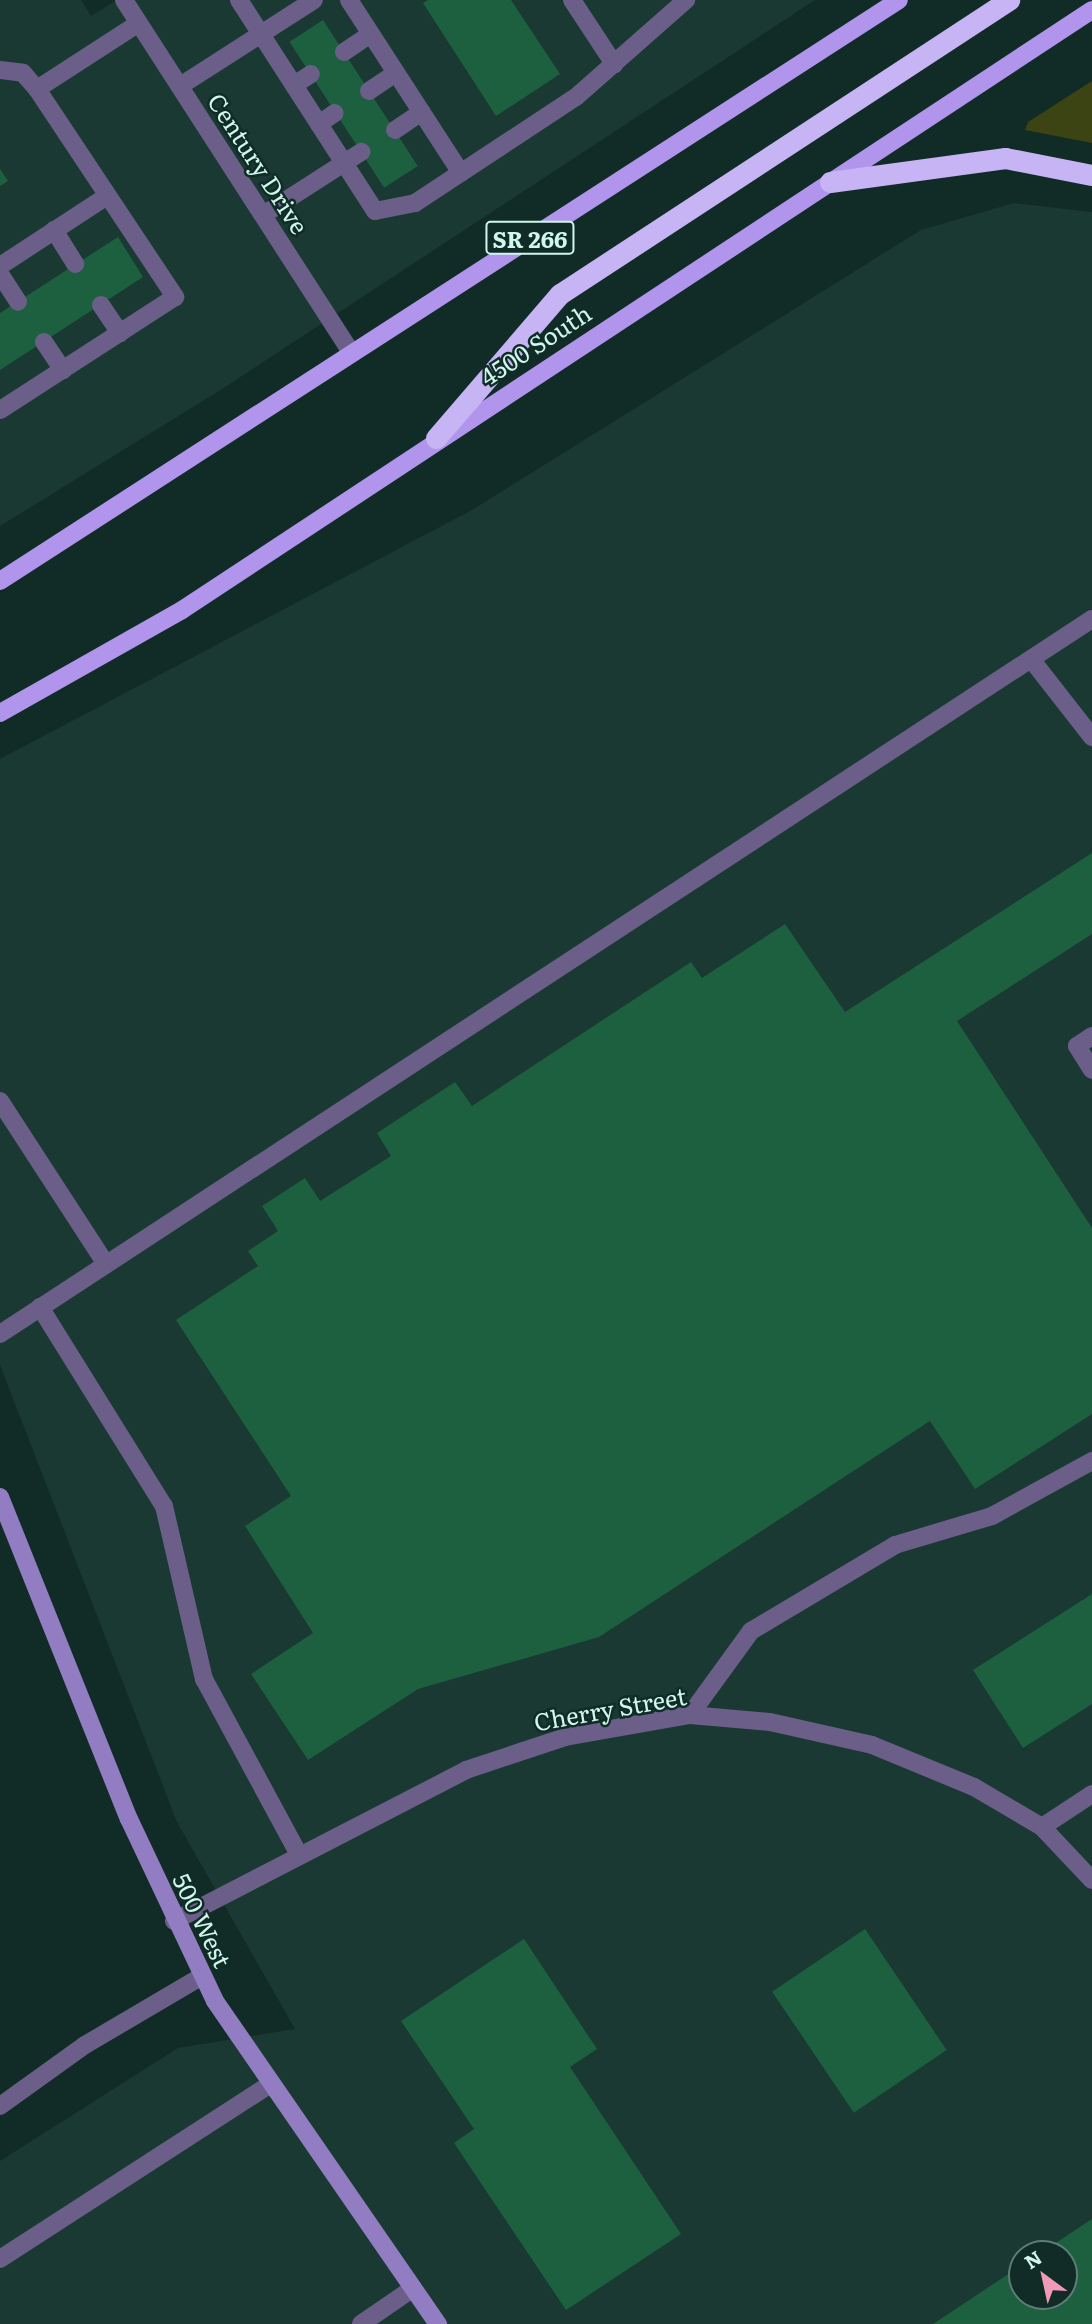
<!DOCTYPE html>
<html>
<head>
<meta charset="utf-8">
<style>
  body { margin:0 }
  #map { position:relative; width:1092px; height:2324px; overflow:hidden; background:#112c26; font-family:Literata,serif }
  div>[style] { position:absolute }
  .built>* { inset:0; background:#1a3933 }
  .green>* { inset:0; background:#3c4413 }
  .building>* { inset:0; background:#1d603f; transform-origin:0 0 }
  .lane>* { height:18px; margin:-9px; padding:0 9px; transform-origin:9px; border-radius:9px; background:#6b5e89 }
  .street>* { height:18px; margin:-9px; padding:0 9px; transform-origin:9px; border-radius:9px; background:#6b5e89 }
  .secondary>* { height:18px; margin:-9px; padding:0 9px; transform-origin:9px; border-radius:9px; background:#927dc2 }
  .primary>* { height:18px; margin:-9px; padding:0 9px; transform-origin:9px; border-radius:9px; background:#b195ed }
  .highway>* { height:21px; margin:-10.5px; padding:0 10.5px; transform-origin:10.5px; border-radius:10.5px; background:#c7b4f4 }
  span { translate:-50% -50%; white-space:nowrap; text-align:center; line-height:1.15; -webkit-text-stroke:5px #112c26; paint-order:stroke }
  .shield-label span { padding:2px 5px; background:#112c26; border:2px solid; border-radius:5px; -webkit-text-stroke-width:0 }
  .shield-label { font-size:23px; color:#cff7ed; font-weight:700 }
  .street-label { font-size:24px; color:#cff7ed }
  .north { position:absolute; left:1008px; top:2240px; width:70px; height:70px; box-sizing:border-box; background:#112c26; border:2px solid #5d7d76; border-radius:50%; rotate:327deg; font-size:19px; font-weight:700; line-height:28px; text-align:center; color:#cff7ed }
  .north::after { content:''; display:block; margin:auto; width:24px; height:32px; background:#f09ab7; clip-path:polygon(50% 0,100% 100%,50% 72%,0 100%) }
</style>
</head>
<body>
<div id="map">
  <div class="built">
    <i style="clip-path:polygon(0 0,81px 0,91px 16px,117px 0,815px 0,219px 391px,0 526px)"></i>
    <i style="clip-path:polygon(evenodd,1014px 203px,1092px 212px,1092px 2324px,0 2324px,0 2161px,178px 2048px,295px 2029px,177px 1822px,0 1365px,0 759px,472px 510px,921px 230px,1014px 203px,1022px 2254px,1064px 2254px,1064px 2296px,1022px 2296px,1022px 2254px)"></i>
  </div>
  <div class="green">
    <i style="clip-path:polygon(1092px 81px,1092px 143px,1025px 130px,1028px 122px)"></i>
  </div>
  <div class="building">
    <i style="clip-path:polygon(428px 0,511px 0,560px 74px,496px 116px,423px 3px)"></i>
    <i style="left:323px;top:20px;width:174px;height:40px;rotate:57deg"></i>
    <i style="clip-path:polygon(0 169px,8px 181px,0 186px)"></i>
    <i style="clip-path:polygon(118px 237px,143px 277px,0 370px,0 313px)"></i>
    <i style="clip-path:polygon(1092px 853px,1092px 934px,957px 1021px,1092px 1228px,1092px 1414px,975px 1489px,930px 1421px,599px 1637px,418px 1689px,308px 1760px,251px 1674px,313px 1633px,245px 1526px,291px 1496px,176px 1320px,258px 1266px,248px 1251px,278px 1231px,262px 1206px,305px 1178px,320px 1201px,391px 1156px,377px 1133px,455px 1082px,472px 1106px,691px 962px,702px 978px,785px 924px,845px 1012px)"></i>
    <i style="clip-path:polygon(1092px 1594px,1092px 1704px,1023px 1748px,973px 1670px)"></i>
    <i style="left:865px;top:1929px;width:146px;height:112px;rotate:56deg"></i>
    <i style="clip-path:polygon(524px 1939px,597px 2049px,570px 2067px,681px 2234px,566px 2310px,454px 2143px,474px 2129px,401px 2021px)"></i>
    <i style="clip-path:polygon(1092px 2219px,1092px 2324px,933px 2324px,1022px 2265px,1022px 2296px,1064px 2296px,1064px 2254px,1039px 2254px)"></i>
  </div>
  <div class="lane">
    <i style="left:239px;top:0;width:251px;rotate:57.2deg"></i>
    <i style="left:375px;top:211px;width:41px;rotate:-11.3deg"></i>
    <i style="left:415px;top:203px;width:193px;rotate:-33.4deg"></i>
    <i style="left:576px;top:97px;width:147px;rotate:-41.4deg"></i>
    <i style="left:349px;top:0;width:206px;rotate:57.1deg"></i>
    <i style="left:572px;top:0;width:77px;rotate:56.7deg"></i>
    <i style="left:344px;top:52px;width:32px;rotate:-34deg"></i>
    <i style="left:0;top:70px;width:23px;rotate:7deg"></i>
    <i style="left:23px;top:73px;width:21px;rotate:49deg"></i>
    <i style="left:37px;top:89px;width:250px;rotate:56.4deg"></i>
    <i style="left:175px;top:297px;width:208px;rotate:147.1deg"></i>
    <i style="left:294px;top:85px;width:20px;rotate:-33deg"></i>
    <i style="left:180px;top:86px;width:159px;rotate:-32.7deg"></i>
    <i style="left:37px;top:89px;width:121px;rotate:-32.9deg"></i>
    <i style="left:369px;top:91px;width:32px;rotate:-34deg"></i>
    <i style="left:319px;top:124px;width:19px;rotate:-35deg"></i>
    <i style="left:395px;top:130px;width:32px;rotate:-34deg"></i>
    <i style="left:263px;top:215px;width:117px;rotate:-32.7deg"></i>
    <i style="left:54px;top:230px;width:40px;rotate:58deg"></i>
    <i style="left:0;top:266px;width:128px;rotate:-33.2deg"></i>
    <i style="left:0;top:274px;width:33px;rotate:57deg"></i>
    <i style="left:101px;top:305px;width:34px;rotate:56deg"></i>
    <i style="left:44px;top:342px;width:34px;rotate:56deg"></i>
    <i style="left:1031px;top:659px;width:99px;rotate:52deg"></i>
    <i style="left:1092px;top:1036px;width:18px;rotate:146deg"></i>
    <i style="left:1077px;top:1046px;width:28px;rotate:58deg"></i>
    <i style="left:0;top:1101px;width:194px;rotate:57deg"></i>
    <i style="left:40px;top:1307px;width:234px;rotate:58.1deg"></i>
    <i style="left:164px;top:1506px;width:178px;rotate:77deg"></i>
    <i style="left:204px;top:1679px;width:200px;rotate:61.6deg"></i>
    <i style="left:0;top:1334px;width:1305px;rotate:-33.22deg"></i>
    <i style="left:690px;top:1715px;width:104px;rotate:-54deg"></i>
    <i style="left:751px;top:1631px;width:168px;rotate:-30.8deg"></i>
    <i style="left:895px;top:1545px;width:101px;rotate:-16.6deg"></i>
    <i style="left:992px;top:1516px;width:114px;rotate:-28.8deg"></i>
    <i style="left:0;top:2106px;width:105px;rotate:-35.7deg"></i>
    <i style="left:85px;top:2045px;width:136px;rotate:-30.5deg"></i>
    <i style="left:0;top:2259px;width:320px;rotate:-32.9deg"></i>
    <i style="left:361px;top:2324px;width:62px;rotate:-34.5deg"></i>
  </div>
  <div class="street">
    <i style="left:124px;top:0;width:419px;rotate:57.2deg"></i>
    <i style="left:1042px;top:1827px;width:60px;rotate:-33.4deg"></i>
    <i style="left:174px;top:1921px;width:329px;rotate:-27.3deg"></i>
    <i style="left:466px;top:1770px;width:104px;rotate:-18.4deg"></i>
    <i style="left:565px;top:1737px;width:127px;rotate:-10deg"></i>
    <i style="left:690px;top:1715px;width:80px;rotate:5deg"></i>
    <i style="left:770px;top:1722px;width:105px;rotate:12.7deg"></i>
    <i style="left:872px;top:1745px;width:110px;rotate:22.4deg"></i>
    <i style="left:974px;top:1787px;width:79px;rotate:30.5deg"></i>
    <i style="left:1042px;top:1827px;width:73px;rotate:46.7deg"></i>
  </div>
  <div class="secondary">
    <i style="left:0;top:1497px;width:347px;rotate:68.2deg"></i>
    <i style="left:129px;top:1819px;width:201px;rotate:64.7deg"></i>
    <i style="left:215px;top:2001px;width:393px;rotate:55.4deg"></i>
  </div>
  <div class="primary">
    <i style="left:0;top:581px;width:1070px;rotate:-32.87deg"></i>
    <i style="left:0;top:713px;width:209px;rotate:-29.5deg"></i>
    <i style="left:182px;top:610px;width:1090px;rotate:-33.4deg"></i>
  </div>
  <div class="highway">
    <i style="left:830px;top:182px;width:177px;rotate:-7.8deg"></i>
    <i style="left:1005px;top:158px;width:89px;rotate:11.1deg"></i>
    <i style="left:436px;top:438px;width:190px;rotate:-49.3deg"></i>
    <i style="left:560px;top:294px;width:537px;rotate:-33.22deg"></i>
  </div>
  <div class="shield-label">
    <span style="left:530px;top:238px">SR 266</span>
  </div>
  <div class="street-label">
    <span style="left:259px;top:163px;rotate:57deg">Century Drive</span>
    <span style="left:535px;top:344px;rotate:-33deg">4500 South</span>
    <span style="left:610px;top:1708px;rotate:-10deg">Cherry Street</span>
    <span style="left:203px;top:1920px;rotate:64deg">500 West</span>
  </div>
  <div class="north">N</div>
</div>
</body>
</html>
